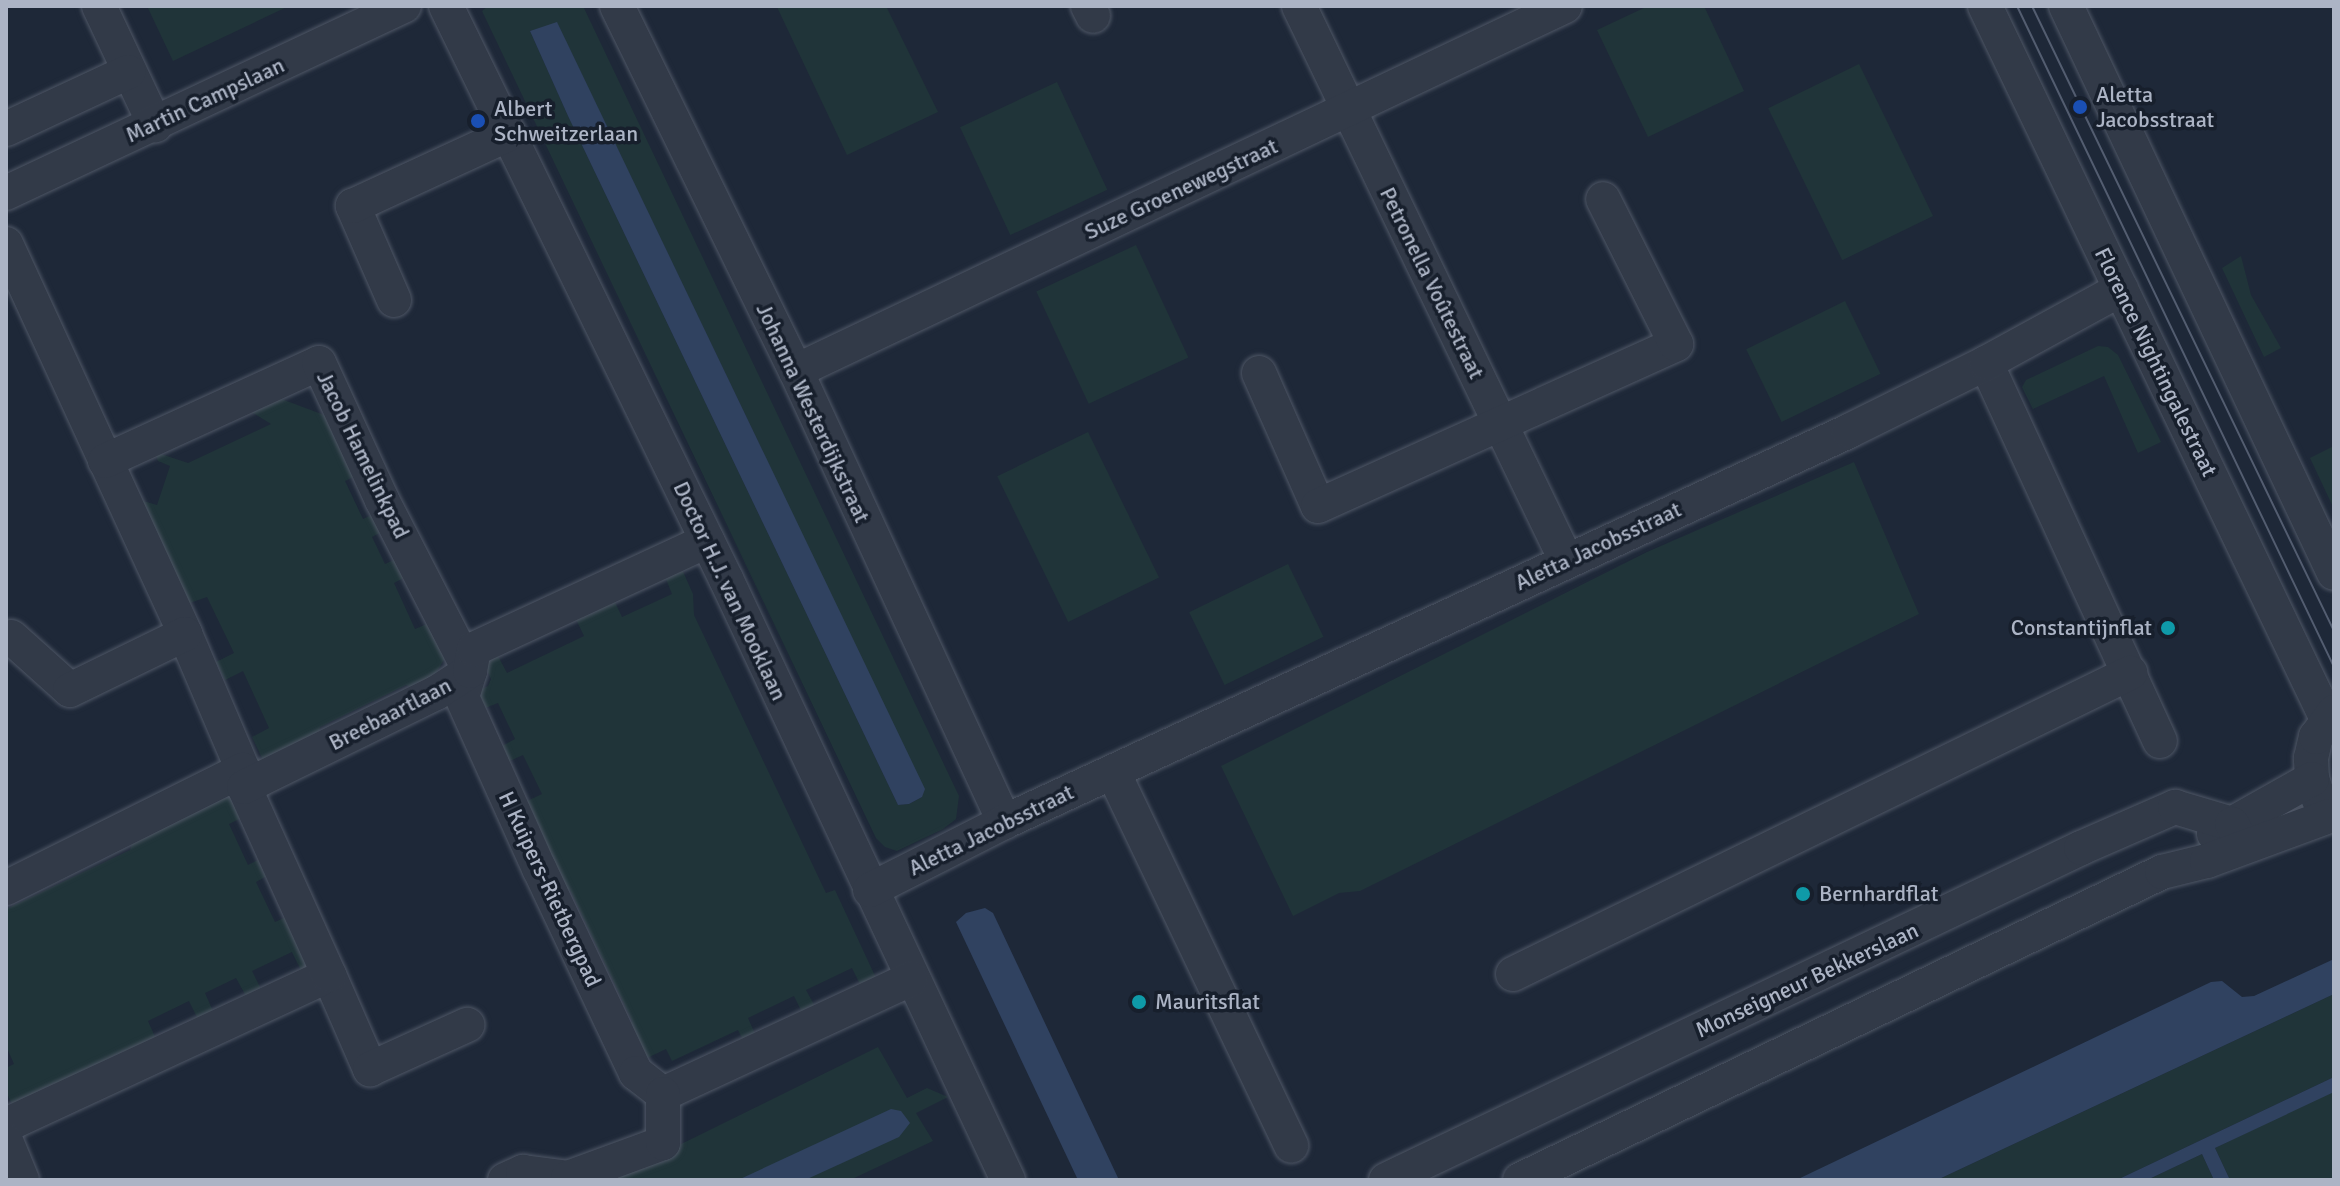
<!DOCTYPE html>
<html>
<head>
<meta charset="utf-8">
<style>
  body { margin:0 }
  #map { position:relative; width:2340px; height:1186px; overflow:hidden; background:#1e2838; font-family:Signika,sans-serif }
  div>[style] { position:absolute }
  .green>* { inset:0; background:#203439; transform-origin:0 0 }
  .water>* { inset:0; background:#304260 }
  .roads { filter:drop-shadow(0 0 2px #4f5766) drop-shadow(0 0 2px #4f5766) }
  .minor>* { height:34px; margin:-17px; padding:0 17px; transform-origin:17px; border-radius:17px; background:#323a48 }
  .tram>* { height:2px; margin:-1px; padding:0 1px; transform-origin:1px; border-radius:1px; background:#535d70 }
  .dots>* { width:22px; height:22px; translate:-50% -50%; box-sizing:border-box; border:4px solid #171f2c; border-radius:50% }
  span { translate:-50% -50%; white-space:nowrap; text-align:center; line-height:1.15; -webkit-text-stroke:7px #171f2c; paint-order:stroke }
  .poi-label { font-size:22px; color:#acb4c5 }
  .left { translate:0 -50%; text-align:left }
  .right { translate:-100% -50%; text-align:right }
  .street-label { font-size:22px; color:#acb4c5 }
  .frame { position:absolute; inset:0; border:8px solid #acb4c5; pointer-events:none }
</style>
</head>
<body>
<div id="map">
  <div class="green">
    <i style="clip-path:polygon(147px 6px,289px 6px,173px 61px)"></i>
    <i style="clip-path:polygon(evenodd,488px 6px,583px 6px,959px 796px,956px 819px,943px 829px,897px 851px,885px 847px,876px 838px,482px 11px,488px 6px,557px 23px,755px 435px,922px 797px,909px 804px,898px 805px,568px 116px,530px 31px,557px 23px)"></i>
    <i style="clip-path:polygon(886px 6px,938px 112px,847px 155px,777px 7px)"></i>
    <i style="clip-path:polygon(1648px 6px,1704px 6px,1744px 91px,1648px 137px,1597px 30px)"></i>
    <i style="left:1859px;top:64px;width:169px;height:101px;rotate:64deg"></i>
    <i style="left:1057px;top:82px;width:119px;height:107px;rotate:65deg"></i>
    <i style="left:1136px;top:245px;width:124px;height:110px;rotate:65deg"></i>
    <i style="clip-path:polygon(2241px 256px,2251px 295px,2281px 348px,2264px 357px,2222px 268px)"></i>
    <i style="left:1845px;top:301px;width:81px;height:110px;rotate:64deg"></i>
    <i style="clip-path:polygon(2098px 346px,2108px 347px,2118px 355px,2161px 442px,2138px 453px,2104px 376px,2033px 409px,2022px 387px,2026px 380px)"></i>
    <i style="clip-path:polygon(276px 397px,343px 422px,363px 472px,345px 481px,363px 519px,381px 511px,389px 528px,372px 537px,385px 564px,403px 556px,411px 574px,394px 583px,415px 629px,434px 621px,448px 653px,429px 685px,418px 690px,406px 685px,320px 727px,318px 738px,263px 760px,252px 737px,269px 728px,243px 671px,225px 680px,216px 662px,234px 653px,207px 597px,190px 603px,182px 602px,140px 500px,157px 505px,170px 466px,158px 461px,156px 455px,161px 454px,188px 463px,271px 424px,250px 411px)"></i>
    <i style="left:1088px;top:432px;width:162px;height:101px;rotate:64deg"></i>
    <i style="clip-path:polygon(2334px 446px,2334px 509px,2310px 458px)"></i>
    <i style="clip-path:polygon(1854px 462px,1919px 614px,1360px 891px,1339px 893px,1293px 916px,1221px 766px,1647px 552px)"></i>
    <i style="left:1288px;top:564px;width:81px;height:110px;rotate:64deg"></i>
    <i style="clip-path:polygon(681px 567px,693px 594px,694px 615px,826px 893px,835px 890px,876px 978px,861px 986px,852px 968px,806px 990px,816px 1008px,803px 1014px,794px 996px,748px 1018px,756px 1036px,744px 1042px,738px 1030px,672px 1061px,666px 1049px,641px 1061px,629px 1034px,632px 1021px,570px 890px,558px 885px,523px 803px,542px 794px,523px 755px,505px 763px,498px 748px,515px 739px,498px 703px,480px 710px,472px 694px,488px 686px,491px 679px,483px 661px,497px 654px,507px 673px,584px 636px,575px 617px,613px 598px,622px 617px,672px 594px,664px 574px)"></i>
    <i style="clip-path:polygon(234px 790px,247px 815px,229px 824px,248px 865px,266px 856px,274px 872px,256px 882px,275px 922px,293px 914px,308px 966px,301px 970px,292px 952px,252px 971px,261px 989px,246px 996px,236px 978px,205px 993px,213px 1011px,198px 1019px,189px 1001px,148px 1021px,156px 1039px,12px 1104px,6px 1092px,6px 1068px,14px 1064px,6px 1046px,6px 909px,130px 850px,134px 838px)"></i>
    <i style="clip-path:polygon(2334px 994px,2334px 1077px,2117px 1180px,1937px 1180px)"></i>
    <i style="clip-path:polygon(878px 1047px,907px 1098px,927px 1088px,948px 1097px,916px 1113px,933px 1141px,850px 1180px,608px 1180px)"></i>
    <i style="clip-path:polygon(2332px 1091px,2334px 1180px,2230px 1180px,2215px 1148px)"></i>
    <i style="clip-path:polygon(2202px 1154px,2214px 1180px,2147px 1180px)"></i>
  </div>
  <div class="water">
    <i style="clip-path:polygon(557px 22px,925px 789px,922px 797px,909px 804px,898px 805px,568px 116px,530px 31px)"></i>
    <i style="clip-path:polygon(985px 908px,993px 913px,1119px 1180px,1078px 1180px,956px 922px,966px 913px)"></i>
    <i style="clip-path:polygon(2334px 959px,2334px 994px,1937px 1180px,1796px 1180px,2211px 982px,2222px 981px,2242px 997px,2254px 996px)"></i>
    <i style="clip-path:polygon(2334px 1077px,2334px 1092px,2215px 1148px,2230px 1180px,2214px 1180px,2202px 1154px,2147px 1180px,2117px 1180px)"></i>
    <i style="clip-path:polygon(891px 1109px,901px 1111px,910px 1123px,899px 1137px,805px 1180px,738px 1180px)"></i>
  </div>
  <div class="roads">
    <div class="minor">
      <i style="left:99px;top:6px;width:132px;rotate:64.8deg"></i>
      <i style="left:446px;top:6px;width:638px;rotate:63.96deg"></i>
      <i style="left:726px;top:579px;width:664px;rotate:64.86deg"></i>
      <i style="left:617px;top:6px;width:407px;rotate:63.9deg"></i>
      <i style="left:796px;top:371px;width:497px;rotate:65.2deg"></i>
      <i style="left:1088px;top:6px;width:11px;rotate:63deg"></i>
      <i style="left:1299px;top:6px;width:615px;rotate:64.27deg"></i>
      <i style="left:1985px;top:6px;width:791px;rotate:64.37deg"></i>
      <i style="left:2066px;top:6px;width:627px;rotate:64.7deg"></i>
      <i style="left:6px;top:129px;width:135px;rotate:-25deg"></i>
      <i style="left:6px;top:193px;width:440px;rotate:-25.2deg"></i>
      <i style="left:6px;top:244px;width:429px;rotate:65.3deg"></i>
      <i style="left:185px;top:634px;width:148px;rotate:66.9deg"></i>
      <i style="left:243px;top:770px;width:17px;rotate:87deg"></i>
      <i style="left:394px;top:300px;width:103px;rotate:-113.6deg"></i>
      <i style="left:353px;top:206px;width:172px;rotate:-24.8deg"></i>
      <i style="left:1986px;top:363px;width:416px;rotate:65.3deg"></i>
      <i style="left:796px;top:371px;width:851px;rotate:-25.39deg"></i>
      <i style="left:1259px;top:373px;width:145px;rotate:66.1deg"></i>
      <i style="left:1318px;top:506px;width:393px;rotate:-24.3deg"></i>
      <i style="left:1676px;top:344px;width:162px;rotate:-116.7deg"></i>
      <i style="left:105px;top:461px;width:235px;rotate:-24.6deg"></i>
      <i style="left:319px;top:363px;width:151px;rotate:65.3deg"></i>
      <i style="left:382px;top:500px;width:192px;rotate:62.8deg"></i>
      <i style="left:470px;top:671px;width:27px;rotate:107deg"></i>
      <i style="left:462px;top:697px;width:188px;rotate:65.8deg"></i>
      <i style="left:539px;top:868px;width:227px;rotate:64.7deg"></i>
      <i style="left:636px;top:1073px;width:34px;rotate:38deg"></i>
      <i style="left:663px;top:1094px;width:273px;rotate:-24.9deg"></i>
      <i style="left:11px;top:637px;width:79px;rotate:41.9deg"></i>
      <i style="left:70px;top:690px;width:128px;rotate:-26deg"></i>
      <i style="left:1113px;top:772px;width:414px;rotate:64.5deg"></i>
      <i style="left:2319px;top:800px;width:22px;rotate:-108deg"></i>
      <i style="left:2312px;top:779px;width:21px;rotate:-93deg"></i>
      <i style="left:2311px;top:758px;width:22px;rotate:-77deg"></i>
      <i style="left:2316px;top:737px;width:31px;rotate:-54deg"></i>
      <i style="left:2214px;top:834px;width:112px;rotate:-29.3deg"></i>
      <i style="left:6px;top:888px;width:265px;rotate:-26.5deg"></i>
      <i style="left:870px;top:890px;width:150px;rotate:-26.9deg"></i>
      <i style="left:1004px;top:822px;width:931px;rotate:-24.83deg"></i>
      <i style="left:1849px;top:431px;width:153px;rotate:-26.4deg"></i>
      <i style="left:1986px;top:363px;width:154px;rotate:-28.7deg"></i>
      <i style="left:1513px;top:974px;width:687px;rotate:-26.01deg"></i>
      <i style="left:329px;top:975px;width:103px;rotate:66.4deg"></i>
      <i style="left:370px;top:1069px;width:107px;rotate:-24.4deg"></i>
      <i style="left:6px;top:1125px;width:356px;rotate:-24.9deg"></i>
      <i style="left:329px;top:975px;width:206px;rotate:-114.3deg"></i>
      <i style="left:244px;top:787px;width:214px;rotate:-26.1deg"></i>
      <i style="left:436px;top:693px;width:40px;rotate:-32.9deg"></i>
      <i style="left:470px;top:671px;width:22px;rotate:-80deg"></i>
      <i style="left:474px;top:649px;width:257px;rotate:-24.9deg"></i>
      <i style="left:6px;top:1141px;width:42px;rotate:67.7deg"></i>
      <i style="left:505px;top:1180px;width:20px;rotate:-24deg"></i>
      <i style="left:523px;top:1172px;width:45px;rotate:7.6deg"></i>
      <i style="left:568px;top:1178px;width:101px;rotate:-20.2deg"></i>
      <i style="left:663px;top:1143px;width:49px;rotate:-90deg"></i>
      <i style="left:1386px;top:1180px;width:770px;rotate:-25.53deg"></i>
      <i style="left:2081px;top:848px;width:103px;rotate:-23.6deg"></i>
      <i style="left:2175px;top:807px;width:59px;rotate:16.6deg"></i>
      <i style="left:2232px;top:824px;width:25px;rotate:61deg"></i>
      <i style="left:1520px;top:1180px;width:712px;rotate:-25.63deg"></i>
      <i style="left:2162px;top:872px;width:46px;rotate:-13.7deg"></i>
      <i style="left:2207px;top:861px;width:130px;rotate:-20.2deg"></i>
    </div>
  </div>
  <div class="tram">
    <i style="left:2017px;top:6px;width:733px;rotate:64.38deg"></i>
    <i style="left:2032px;top:6px;width:694px;rotate:64.21deg"></i>
  </div>
  <div class="dots">
    <i style="left:2080px;top:107px;background:#1a4fb4"></i>
    <i style="left:478px;top:121px;background:#1a4fb4"></i>
    <i style="left:2168px;top:628px;background:#0f9aa8"></i>
    <i style="left:1803px;top:894px;background:#0f9aa8"></i>
    <i style="left:1139px;top:1002px;background:#0f9aa8"></i>
  </div>
  <div class="poi-label">
    <span class="left" style="left:2096px;top:107px">Aletta<br>Jacobsstraat</span>
    <span class="left" style="left:494px;top:121px">Albert<br>Schweitzerlaan</span>
    <span class="right" style="left:2152px;top:628px">Constantijnflat</span>
    <span class="left" style="left:1819px;top:894px">Bernhardflat</span>
    <span class="left" style="left:1155px;top:1002px">Mauritsflat</span>
  </div>
  <div class="street-label">
    <span style="left:205px;top:100px;rotate:-25deg">Martin Campslaan</span>
    <span style="left:1181px;top:189px;rotate:-25deg">Suze Groenewegstraat</span>
    <span style="left:1432px;top:283px;rotate:64deg">Petronella Voûtestraat</span>
    <span style="left:2156px;top:362px;rotate:64deg">Florence Nightingalestraat</span>
    <span style="left:813px;top:413px;rotate:65deg">Johanna Westerdijkstraat</span>
    <span style="left:363px;top:455px;rotate:64deg">Jacob Hamelinkpad</span>
    <span style="left:1598px;top:546px;rotate:-25deg">Aletta Jacobsstraat</span>
    <span style="left:730px;top:591px;rotate:65deg">Doctor H.J. van Mooklaan</span>
    <span style="left:390px;top:714px;rotate:-27deg">Breebaartlaan</span>
    <span style="left:991px;top:830px;rotate:-26deg">Aletta Jacobsstraat</span>
    <span style="left:550px;top:889px;rotate:65deg">H Kuipers-Rietbergpad</span>
    <span style="left:1807px;top:980px;rotate:-25deg">Monseigneur Bekkerslaan</span>
  </div>
  <div class="frame"></div>
</div>
</body>
</html>
